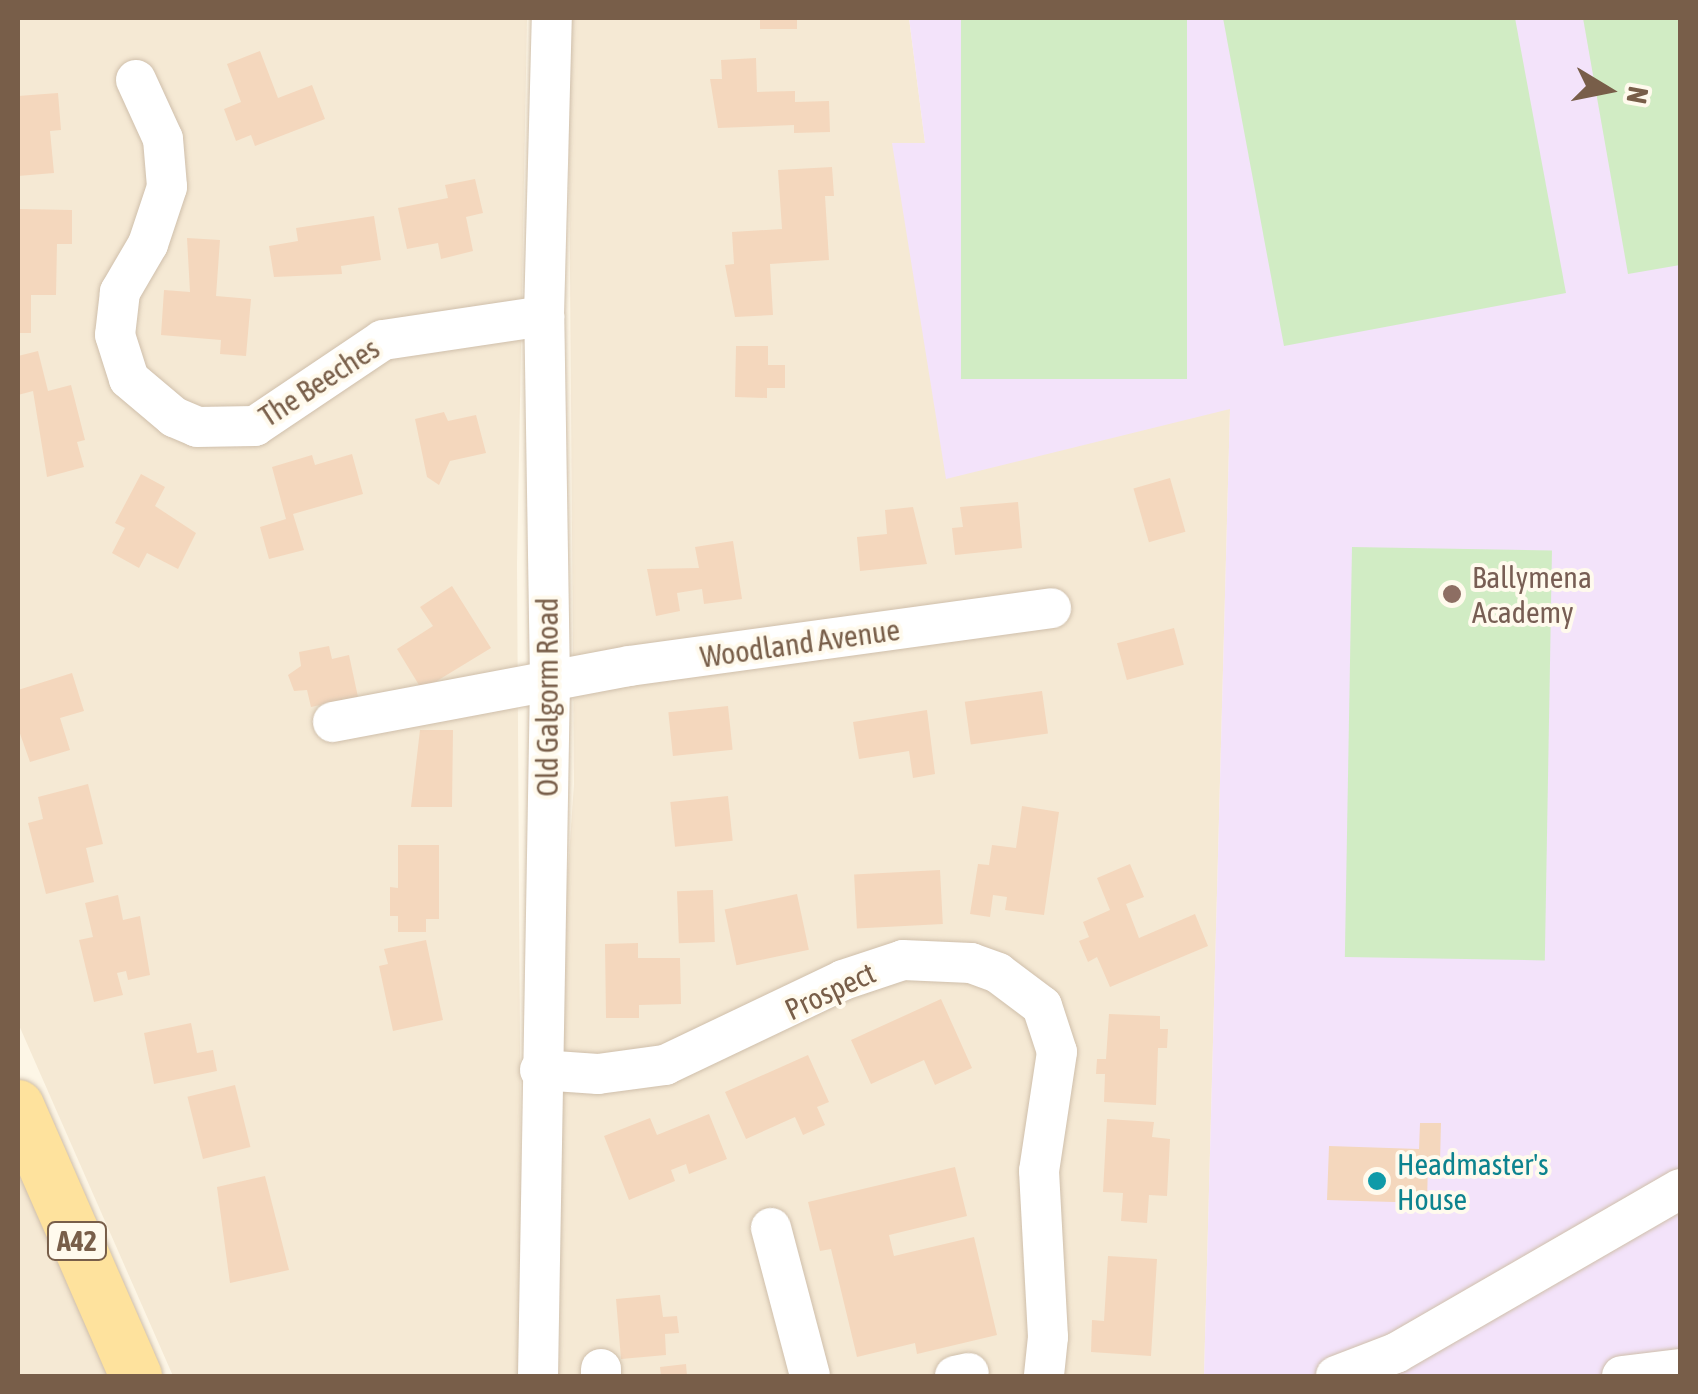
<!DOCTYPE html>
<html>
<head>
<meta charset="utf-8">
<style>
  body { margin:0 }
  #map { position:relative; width:1698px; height:1394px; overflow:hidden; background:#fdf6e6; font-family:"Asap Condensed",sans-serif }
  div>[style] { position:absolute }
  .residential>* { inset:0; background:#f5e9d4 }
  .education>* { inset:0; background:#f3e3fa }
  .green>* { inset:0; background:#d1ecc4; transform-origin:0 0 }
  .building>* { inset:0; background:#f4d7bd; transform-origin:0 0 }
  .roads { filter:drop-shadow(0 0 2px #cfbfab) drop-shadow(0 0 2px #cfbfab) }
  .minor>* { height:40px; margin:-20px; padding:0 20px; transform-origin:20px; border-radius:20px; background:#fff }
  .major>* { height:52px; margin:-26px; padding:0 26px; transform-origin:26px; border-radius:26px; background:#fee29d }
  .dots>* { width:28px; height:28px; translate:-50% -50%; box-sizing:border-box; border:5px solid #fffaed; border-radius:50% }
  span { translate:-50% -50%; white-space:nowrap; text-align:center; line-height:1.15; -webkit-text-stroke:8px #fffaed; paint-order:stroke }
  .shield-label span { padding:2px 8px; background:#fffaed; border:2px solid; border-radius:8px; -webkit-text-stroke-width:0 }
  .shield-label { font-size:28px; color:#785e49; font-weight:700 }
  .street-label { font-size:30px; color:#785e49 }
  .education-label { font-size:30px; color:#785e54 }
  .left { translate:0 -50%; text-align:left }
  .culture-label { font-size:30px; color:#0d838f }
  .frame { position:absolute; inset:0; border:20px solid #785e49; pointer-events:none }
  .north { position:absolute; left:1558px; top:40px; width:100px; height:100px; -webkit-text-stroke:8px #fffaed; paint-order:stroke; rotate:100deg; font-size:28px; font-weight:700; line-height:40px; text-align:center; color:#785e49 }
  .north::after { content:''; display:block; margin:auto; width:35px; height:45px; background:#785e49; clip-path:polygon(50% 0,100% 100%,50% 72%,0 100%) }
</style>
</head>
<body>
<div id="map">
  <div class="residential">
    <i style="clip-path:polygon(18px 18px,527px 18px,517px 564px,522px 1376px,173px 1376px,18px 1023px)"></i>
    <i style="clip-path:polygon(568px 18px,909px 18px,925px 143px,893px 143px,1230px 409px,1204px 1376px,559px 1376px,564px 927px,574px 784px)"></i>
    <i style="clip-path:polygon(18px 1153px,117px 1376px,18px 1376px)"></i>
  </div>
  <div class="education">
    <i style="clip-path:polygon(909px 18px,1680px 18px,1680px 1376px,1204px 1376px,1230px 409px,946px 479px,892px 143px,925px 143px)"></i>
  </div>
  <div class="green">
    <i style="left:961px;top:18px;width:226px;height:361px"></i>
    <i style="clip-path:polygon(1223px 18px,1515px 18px,1566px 293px,1284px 346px)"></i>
    <i style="clip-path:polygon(1583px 18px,1680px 18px,1680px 265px,1628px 274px)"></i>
    <i style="left:1352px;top:547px;width:200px;height:410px;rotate:1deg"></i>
  </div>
  <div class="building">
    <i style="left:760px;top:18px;width:37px;height:11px"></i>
    <i style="clip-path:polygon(260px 51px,278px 98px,312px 85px,325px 119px,255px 146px,251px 135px,236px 141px,224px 109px,241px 102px,227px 64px)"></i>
    <i style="clip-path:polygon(756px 58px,757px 92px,795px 91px,795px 102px,829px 101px,830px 132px,794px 133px,794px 125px,718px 128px,710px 79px,722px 79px,721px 60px)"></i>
    <i style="clip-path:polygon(58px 93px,61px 130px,50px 131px,54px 173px,18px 176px,18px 96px)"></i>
    <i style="clip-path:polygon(832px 167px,834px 196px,825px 196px,829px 260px,770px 264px,773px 315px,735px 317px,725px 265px,734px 264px,732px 232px,782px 229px,778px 170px)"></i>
    <i style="clip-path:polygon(475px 179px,483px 213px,466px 217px,473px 251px,441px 259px,438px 243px,407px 249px,398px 208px,448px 198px,445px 185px)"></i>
    <i style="clip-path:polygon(19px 209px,72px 210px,72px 244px,57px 244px,56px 295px,31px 295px,31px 333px,18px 333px)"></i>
    <i style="clip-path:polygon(374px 216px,381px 260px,341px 266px,342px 274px,274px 277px,269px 246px,298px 241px,296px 228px)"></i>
    <i style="clip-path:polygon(187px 238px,220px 240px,216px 296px,251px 299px,246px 356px,220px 354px,221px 340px,161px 335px,164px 290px,190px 292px)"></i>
    <i style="clip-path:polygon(736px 346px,768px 346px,768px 365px,785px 365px,785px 388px,767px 388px,767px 398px,735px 397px)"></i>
    <i style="clip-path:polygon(38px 351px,48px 391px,71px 385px,85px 440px,77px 442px,84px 467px,47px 477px,33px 391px,18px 395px,18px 356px)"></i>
    <i style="clip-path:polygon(444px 412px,448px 421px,476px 415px,486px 453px,450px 461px,439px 485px,427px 477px,415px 419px)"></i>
    <i style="clip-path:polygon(352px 454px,363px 494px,293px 514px,304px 550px,269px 559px,260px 527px,286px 519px,272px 467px,312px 455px,315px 465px)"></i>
    <i style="clip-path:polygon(141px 474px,165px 487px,155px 506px,196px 533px,178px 569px,147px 553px,139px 568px,112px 553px,125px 528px,115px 523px)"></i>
    <i style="left:1170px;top:478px;width:56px;height:38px;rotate:74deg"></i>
    <i style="clip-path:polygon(1018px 502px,1022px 548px,955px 555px,952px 528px,963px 527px,960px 507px)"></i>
    <i style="clip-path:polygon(913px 507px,927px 564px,860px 571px,857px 537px,887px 534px,885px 510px)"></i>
    <i style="clip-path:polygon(733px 541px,742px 599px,704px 604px,702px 589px,677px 593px,680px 611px,656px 616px,647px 569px,699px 568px,695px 547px)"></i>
    <i style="clip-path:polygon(452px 586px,491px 648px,422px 690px,397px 649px,433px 626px,420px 607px)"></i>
    <i style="left:1174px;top:628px;width:38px;height:59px;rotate:75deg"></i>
    <i style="clip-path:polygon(329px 646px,332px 659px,349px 655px,358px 697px,311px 707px,307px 690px,294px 691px,288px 675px,301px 666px,299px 652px)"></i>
    <i style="clip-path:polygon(72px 673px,84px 711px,60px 718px,70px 750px,30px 762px,18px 728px,18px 690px)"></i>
    <i style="left:1042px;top:691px;width:43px;height:78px;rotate:82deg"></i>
    <i style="left:728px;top:706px;width:44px;height:60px;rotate:84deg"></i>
    <i style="clip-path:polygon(927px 710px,935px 774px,913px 778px,909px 751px,859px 759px,853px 722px)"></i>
    <i style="clip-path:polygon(420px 730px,453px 730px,452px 807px,411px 807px)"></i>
    <i style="clip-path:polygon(88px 784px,103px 844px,86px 848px,94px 882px,46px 894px,28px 823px,43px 819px,38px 797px)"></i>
    <i style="left:728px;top:796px;width:45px;height:58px;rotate:84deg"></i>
    <i style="clip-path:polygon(1022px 806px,1059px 812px,1044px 915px,1005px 910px,1007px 897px,993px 895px,990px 917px,970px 914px,978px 864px,989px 865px,992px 845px,1016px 848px)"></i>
    <i style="clip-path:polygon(398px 845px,439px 845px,439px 919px,426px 919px,426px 932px,398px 932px,398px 916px,390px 916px,390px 887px,398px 888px)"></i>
    <i style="clip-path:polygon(1130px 864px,1144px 897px,1126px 904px,1139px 938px,1195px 914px,1208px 946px,1110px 987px,1097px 957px,1088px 962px,1079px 941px,1089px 937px,1083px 922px,1110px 910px,1097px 878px)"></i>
    <i style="left:940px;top:870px;width:54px;height:86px;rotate:87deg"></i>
    <i style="left:713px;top:890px;width:52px;height:36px;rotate:88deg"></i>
    <i style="left:797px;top:894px;width:57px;height:74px;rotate:78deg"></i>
    <i style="clip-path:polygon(118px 895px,123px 920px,140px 916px,150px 975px,128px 980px,126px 971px,117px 973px,123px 995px,94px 1002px,79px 940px,93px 937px,85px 903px)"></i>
    <i style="clip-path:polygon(426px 940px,443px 1020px,393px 1031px,379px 966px,388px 964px,384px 949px)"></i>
    <i style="clip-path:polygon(638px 943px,638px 958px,680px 958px,681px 1004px,639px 1005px,639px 1018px,606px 1018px,605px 944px)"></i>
    <i style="clip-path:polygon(941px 999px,972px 1068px,935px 1085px,924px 1060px,871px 1084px,851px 1040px)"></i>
    <i style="clip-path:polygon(1109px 1014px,1160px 1016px,1160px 1029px,1168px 1029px,1167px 1048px,1158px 1048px,1156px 1105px,1104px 1102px,1105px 1074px,1096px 1074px,1097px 1059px,1106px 1059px)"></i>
    <i style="clip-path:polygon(191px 1023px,197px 1053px,213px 1050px,217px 1071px,154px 1084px,144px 1033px)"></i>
    <i style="clip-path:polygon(808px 1055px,829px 1102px,817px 1107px,825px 1125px,803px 1135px,795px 1117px,746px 1139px,725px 1092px)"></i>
    <i style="left:235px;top:1085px;width:64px;height:49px;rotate:76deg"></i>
    <i style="clip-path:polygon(709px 1114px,727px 1159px,689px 1174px,686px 1164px,671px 1170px,675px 1181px,629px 1200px,604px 1136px,650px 1118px,657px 1135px)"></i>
    <i style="clip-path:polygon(1107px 1119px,1154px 1122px,1152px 1137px,1170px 1139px,1167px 1196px,1149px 1195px,1147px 1223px,1121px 1221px,1123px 1193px,1103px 1192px)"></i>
    <i style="clip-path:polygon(1420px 1123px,1441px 1123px,1440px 1162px,1428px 1162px,1427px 1203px,1327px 1200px,1329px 1146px,1419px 1149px)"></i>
    <i style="clip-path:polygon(955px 1167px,967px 1216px,889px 1235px,894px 1256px,974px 1237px,997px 1335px,917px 1354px,915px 1343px,857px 1357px,831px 1249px,820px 1251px,808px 1202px)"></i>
    <i style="clip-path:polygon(265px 1176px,289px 1270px,230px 1283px,217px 1187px)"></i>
    <i style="clip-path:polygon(1108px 1256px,1157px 1259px,1151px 1356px,1091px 1352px,1092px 1320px,1104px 1321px)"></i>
    <i style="clip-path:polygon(660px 1295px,663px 1317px,677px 1316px,679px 1333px,665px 1334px,666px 1355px,621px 1359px,616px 1299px)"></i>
    <i style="clip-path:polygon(686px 1364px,687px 1376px,661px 1376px,660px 1367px)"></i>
  </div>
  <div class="roads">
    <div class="minor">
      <i style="left:136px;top:80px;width:65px;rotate:65.4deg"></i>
      <i style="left:163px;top:139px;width:48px;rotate:85.2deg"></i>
      <i style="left:167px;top:187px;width:60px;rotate:108.4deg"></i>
      <i style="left:148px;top:244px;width:56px;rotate:120.3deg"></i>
      <i style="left:120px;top:292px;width:43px;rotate:96.6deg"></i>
      <i style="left:115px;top:335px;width:46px;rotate:72.3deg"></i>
      <i style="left:129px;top:379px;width:59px;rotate:40.2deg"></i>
      <i style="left:174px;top:417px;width:25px;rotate:23deg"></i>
      <i style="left:197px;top:427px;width:58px;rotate:-1deg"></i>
      <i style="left:255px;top:426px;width:154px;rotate:-33.9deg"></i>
      <i style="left:383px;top:340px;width:163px;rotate:-8.5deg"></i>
      <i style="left:333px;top:722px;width:301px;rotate:-10.7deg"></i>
      <i style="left:629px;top:666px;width:426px;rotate:-7.8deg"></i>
      <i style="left:540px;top:1070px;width:58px;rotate:3.9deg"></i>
      <i style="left:598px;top:1074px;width:68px;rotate:-7.7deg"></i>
      <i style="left:665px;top:1065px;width:197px;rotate:-25.5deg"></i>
      <i style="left:843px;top:980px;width:63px;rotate:-18.4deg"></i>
      <i style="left:903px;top:960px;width:68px;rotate:2.5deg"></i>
      <i style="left:971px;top:963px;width:29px;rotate:20deg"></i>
      <i style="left:998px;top:973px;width:55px;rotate:36.9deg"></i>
      <i style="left:1042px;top:1006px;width:48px;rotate:71.9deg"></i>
      <i style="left:1057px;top:1052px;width:120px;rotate:98.6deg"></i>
      <i style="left:1039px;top:1171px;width:166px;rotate:86.9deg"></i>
      <i style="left:1048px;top:1337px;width:39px;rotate:96deg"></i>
      <i style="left:771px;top:1228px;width:153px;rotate:75.2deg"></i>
      <i style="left:538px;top:1376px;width:694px;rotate:-89.01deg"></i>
      <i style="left:550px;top:682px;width:366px;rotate:-90.9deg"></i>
      <i style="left:544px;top:316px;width:298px;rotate:-88.5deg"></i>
      <i style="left:601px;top:1376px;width:7px;rotate:-90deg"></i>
      <i style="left:955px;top:1376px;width:14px;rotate:-12deg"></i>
      <i style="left:1336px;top:1376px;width:64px;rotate:-21deg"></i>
      <i style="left:1396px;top:1353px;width:328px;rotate:-30deg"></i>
      <i style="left:1622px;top:1376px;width:58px;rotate:-6.9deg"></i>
    </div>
    <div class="major">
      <i style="left:18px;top:1106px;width:295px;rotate:66.4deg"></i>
    </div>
  </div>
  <div class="dots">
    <i style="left:1452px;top:594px;background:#8d6e63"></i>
    <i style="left:1377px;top:1181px;background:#0f9aa8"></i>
  </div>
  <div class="shield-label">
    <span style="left:77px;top:1241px">A42</span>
  </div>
  <div class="street-label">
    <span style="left:319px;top:382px;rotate:-33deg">The Beeches</span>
    <span style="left:800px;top:643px;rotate:-8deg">Woodland Avenue</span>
    <span style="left:547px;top:697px;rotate:-90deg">Old Galgorm Road</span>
    <span style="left:830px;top:991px;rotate:-25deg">Prospect</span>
  </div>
  <div class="education-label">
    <span class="left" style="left:1472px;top:594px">Ballymena<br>Academy</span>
  </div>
  <div class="culture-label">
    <span class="left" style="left:1397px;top:1181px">Headmaster's<br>House</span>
  </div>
  <div class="frame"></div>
  <div class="north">N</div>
</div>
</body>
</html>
